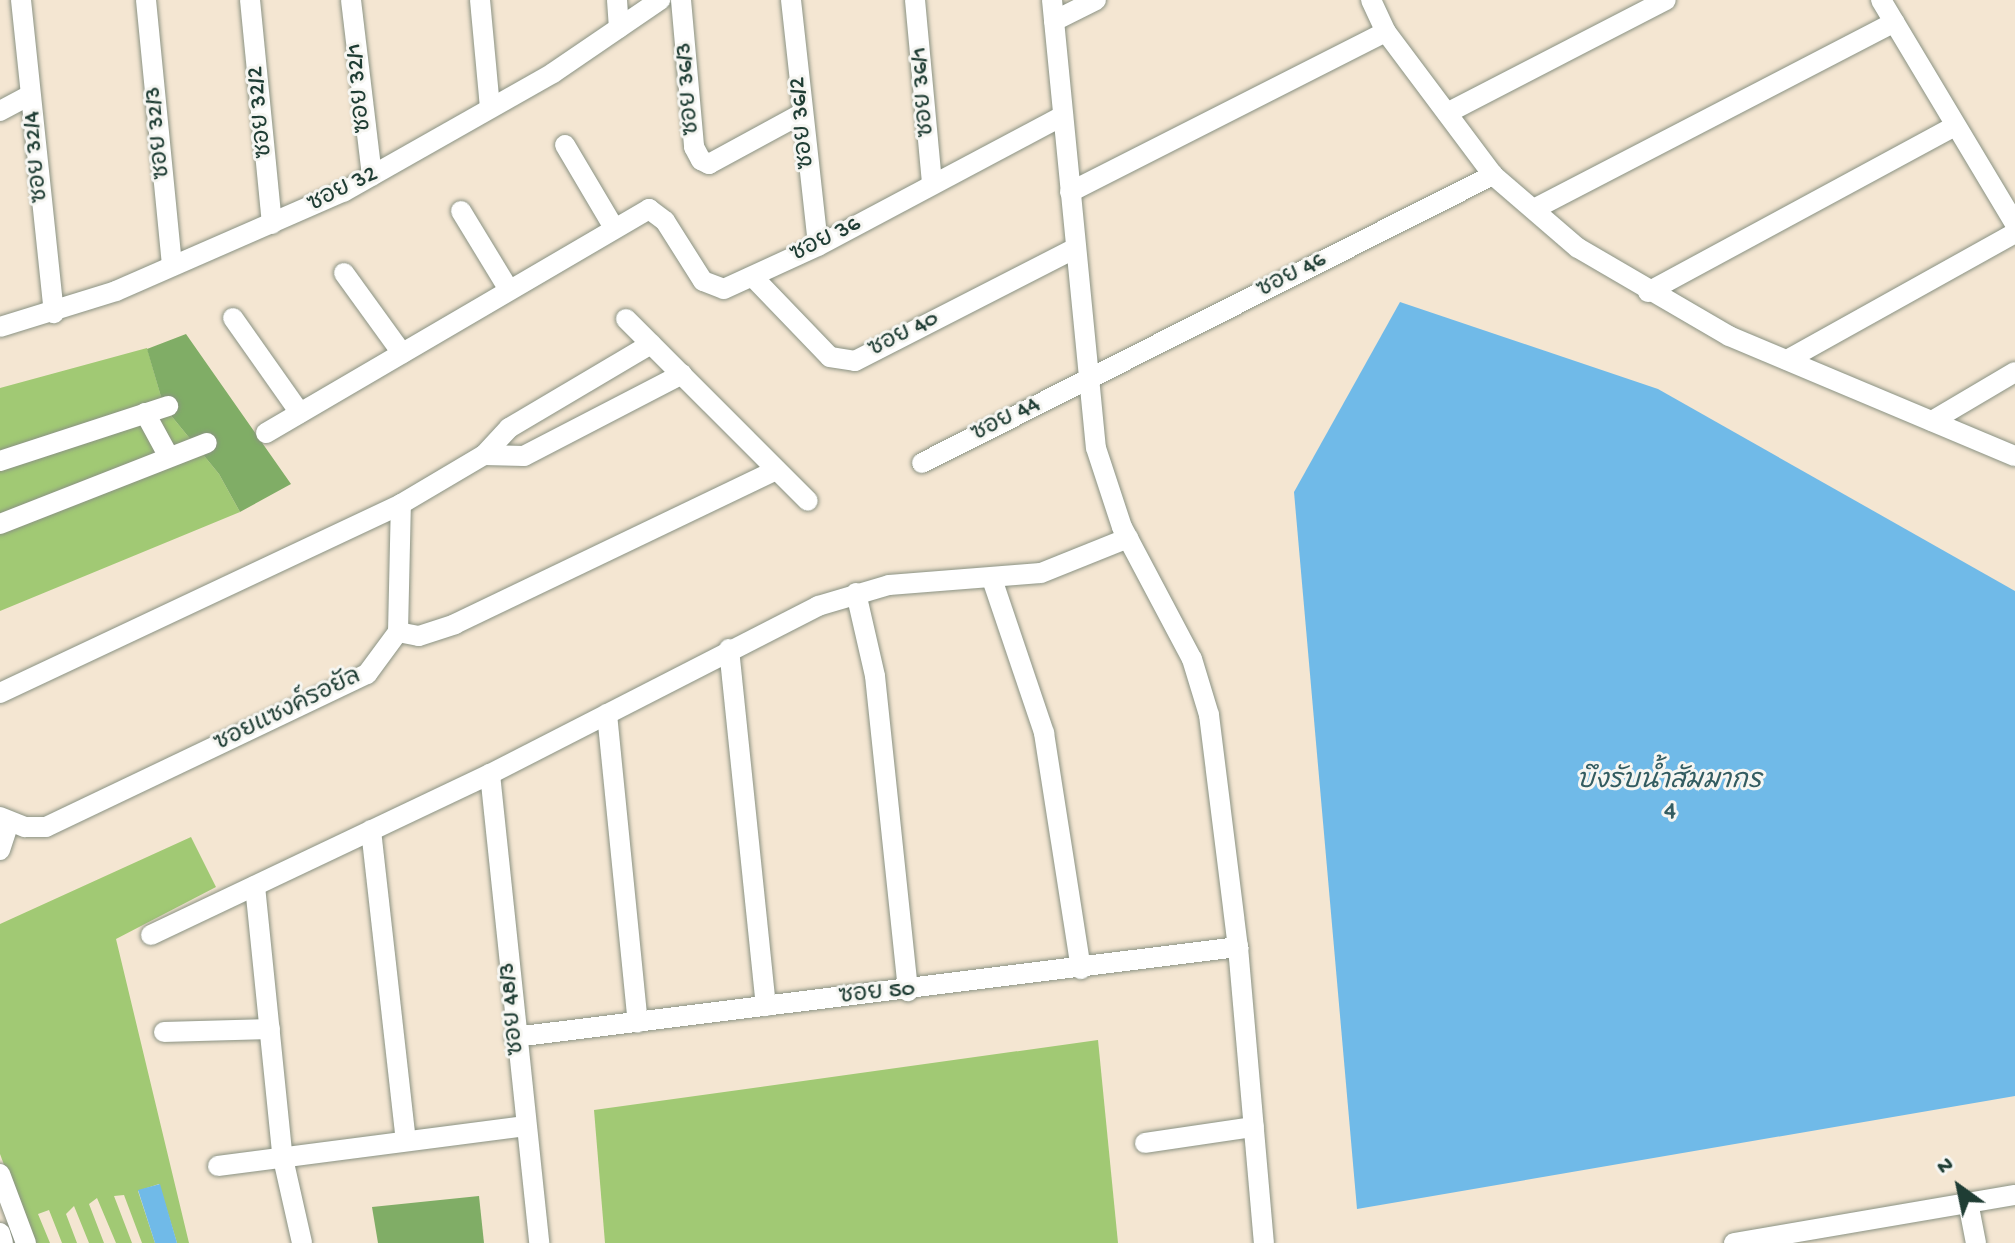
<!DOCTYPE html>
<html>
<head>
<meta charset="utf-8">
<style>
  body { margin:0 }
  #map { position:relative; width:2015px; height:1243px; overflow:hidden; background:#f4e6d2; font-family:"Gochi Hand","Playpen Sans Thai",sans-serif }
  div>[style] { position:absolute }
  .green>* { inset:0; background:#a1c974 }
  .forest>* { inset:0; background:#80ad66 }
  .water>* { inset:0; background:#70bae8 }
  .roads { filter:drop-shadow(0 0 2px #8a9283) drop-shadow(0 0 2px #8a9283) }
  .minor>* { height:20px; margin:-10px; padding:0 10px; transform-origin:10px; border-radius:10px; background:#fff }
  span { translate:-50% -50%; white-space:nowrap; text-align:center; line-height:1.15; -webkit-text-stroke:6px #f6f6f2; paint-order:stroke }
  .street-label { font-size:24px; color:#1f3d34 }
  .water-label { font-size:26px; color:#335c61; font-style:italic }
  .north { position:absolute; left:1919px; top:1147px; width:80px; height:80px; -webkit-text-stroke:6px #f6f6f2; paint-order:stroke; rotate:327deg; font-size:22px; font-weight:700; line-height:32px; text-align:center; color:#1f3d34 }
  .north::after { content:''; display:block; margin:auto; width:28px; height:36px; background:#1f3d34; clip-path:polygon(50% 0,100% 100%,50% 72%,0 100%) }
</style>
</head>
<body>
<div id="map">
  <div class="green">
    <i style="clip-path:polygon(147px 348px,164px 407px,219px 474px,240px 512px,0 611px,0 388px)"></i>
    <i style="clip-path:polygon(191px 837px,216px 887px,116px 939px,189px 1243px,177px 1243px,159px 1184px,138px 1191px,155px 1243px,142px 1243px,124px 1195px,114px 1196px,132px 1243px,116px 1243px,97px 1198px,89px 1204px,104px 1243px,89px 1243px,74px 1206px,66px 1214px,77px 1243px,62px 1243px,49px 1210px,38px 1214px,50px 1243px,33px 1243px,0 1154px,0 924px)"></i>
    <i style="clip-path:polygon(1098px 1040px,1118px 1243px,605px 1243px,594px 1110px)"></i>
  </div>
  <div class="forest">
    <i style="clip-path:polygon(186px 334px,291px 484px,240px 512px,219px 474px,164px 407px,147px 349px)"></i>
    <i style="clip-path:polygon(479px 1196px,484px 1243px,378px 1243px,372px 1207px)"></i>
  </div>
  <div class="water">
    <i style="clip-path:polygon(1400px 302px,1658px 389px,2015px 591px,2015px 1096px,1357px 1209px,1294px 492px)"></i>
    <i style="clip-path:polygon(160px 1184px,177px 1243px,155px 1243px,138px 1190px)"></i>
  </div>
  <div class="roads">
    <div class="minor">
      <i style="left:21px;top:0;width:315px;rotate:84deg"></i>
      <i style="left:146px;top:0;width:267px;rotate:84.4deg"></i>
      <i style="left:250px;top:0;width:225px;rotate:84.4deg"></i>
      <i style="left:351px;top:0;width:177px;rotate:83.2deg"></i>
      <i style="left:480px;top:0;width:108px;rotate:84.7deg"></i>
      <i style="left:617px;top:0;width:28px;rotate:86deg"></i>
      <i style="left:681px;top:0;width:148px;rotate:84.9deg"></i>
      <i style="left:694px;top:147px;width:15px;rotate:62deg"></i>
      <i style="left:701px;top:160px;width:9px;rotate:27deg"></i>
      <i style="left:709px;top:164px;width:105px;rotate:-28.5deg"></i>
      <i style="left:791px;top:0;width:247px;rotate:83.7deg"></i>
      <i style="left:915px;top:0;width:185px;rotate:84.7deg"></i>
      <i style="left:1052px;top:0;width:450px;rotate:84.4deg"></i>
      <i style="left:1096px;top:448px;width:83px;rotate:71.8deg"></i>
      <i style="left:1122px;top:527px;width:149px;rotate:62.1deg"></i>
      <i style="left:1192px;top:659px;width:59px;rotate:73.1deg"></i>
      <i style="left:1209px;top:715px;width:234px;rotate:82.9deg"></i>
      <i style="left:1238px;top:947px;width:297px;rotate:85deg"></i>
      <i style="left:1371px;top:0;width:35px;rotate:65deg"></i>
      <i style="left:1386px;top:32px;width:179px;rotate:53.2deg"></i>
      <i style="left:1493px;top:175px;width:112px;rotate:40.7deg"></i>
      <i style="left:1578px;top:248px;width:175px;rotate:30.2deg"></i>
      <i style="left:1729px;top:336px;width:310px;rotate:22.8deg"></i>
      <i style="left:1881px;top:0;width:261px;rotate:59.1deg"></i>
      <i style="left:1054px;top:21px;width:47px;rotate:-26.6deg"></i>
      <i style="left:0;top:111px;width:34px;rotate:-28deg"></i>
      <i style="left:1447px;top:113px;width:246px;rotate:-27.3deg"></i>
      <i style="left:565px;top:145px;width:96px;rotate:59.4deg"></i>
      <i style="left:1070px;top:192px;width:354px;rotate:-26.9deg"></i>
      <i style="left:1534px;top:209px;width:406px;rotate:-27.4deg"></i>
      <i style="left:461px;top:211px;width:92px;rotate:58.7deg"></i>
      <i style="left:344px;top:273px;width:99px;rotate:54.1deg"></i>
      <i style="left:753px;top:277px;width:111px;rotate:46.1deg"></i>
      <i style="left:830px;top:357px;width:25px;rotate:9deg"></i>
      <i style="left:855px;top:361px;width:248px;rotate:-27.1deg"></i>
      <i style="left:1648px;top:292px;width:349px;rotate:-28.4deg"></i>
      <i style="left:233px;top:318px;width:116px;rotate:54.8deg"></i>
      <i style="left:626px;top:319px;width:257px;rotate:45deg"></i>
      <i style="left:0;top:327px;width:121px;rotate:-17.2deg"></i>
      <i style="left:116px;top:291px;width:248px;rotate:-23.6deg"></i>
      <i style="left:343px;top:192px;width:241px;rotate:-29.5deg"></i>
      <i style="left:553px;top:73px;width:130px;rotate:-34.3deg"></i>
      <i style="left:1787px;top:360px;width:261px;rotate:-29.1deg"></i>
      <i style="left:145px;top:413px;width:50px;rotate:61.4deg"></i>
      <i style="left:1932px;top:421px;width:96px;rotate:-30.6deg"></i>
      <i style="left:266px;top:433px;width:444px;rotate:-30.3deg"></i>
      <i style="left:649px;top:209px;width:20px;rotate:37deg"></i>
      <i style="left:665px;top:221px;width:71px;rotate:57.7deg"></i>
      <i style="left:703px;top:281px;width:22px;rotate:21deg"></i>
      <i style="left:724px;top:289px;width:103px;rotate:-24.6deg"></i>
      <i style="left:818px;top:246px;width:277px;rotate:-28deg"></i>
      <i style="left:484px;top:455px;width:40px;rotate:1.4deg"></i>
      <i style="left:524px;top:456px;width:178px;rotate:-27.4deg"></i>
      <i style="left:0;top:461px;width:177px;rotate:-18.1deg"></i>
      <i style="left:922px;top:463px;width:640px;rotate:-26.77deg"></i>
      <i style="left:0;top:524px;width:222px;rotate:-21.4deg"></i>
      <i style="left:992px;top:579px;width:163px;rotate:71.3deg"></i>
      <i style="left:1044px;top:733px;width:239px;rotate:81.1deg"></i>
      <i style="left:856px;top:593px;width:85px;rotate:77.1deg"></i>
      <i style="left:875px;top:676px;width:317px;rotate:84deg"></i>
      <i style="left:398px;top:632px;width:21px;rotate:11deg"></i>
      <i style="left:419px;top:636px;width:38px;rotate:-18deg"></i>
      <i style="left:455px;top:624px;width:356px;rotate:-25.6deg"></i>
      <i style="left:729px;top:649px;width:359px;rotate:84.1deg"></i>
      <i style="left:0;top:693px;width:443px;rotate:-25.2deg"></i>
      <i style="left:607px;top:714px;width:310px;rotate:84.3deg"></i>
      <i style="left:490px;top:774px;width:472px;rotate:84deg"></i>
      <i style="left:0;top:817px;width:27px;rotate:22deg"></i>
      <i style="left:25px;top:827px;width:21px"></i>
      <i style="left:46px;top:827px;width:356px;rotate:-25.5deg"></i>
      <i style="left:367px;top:674px;width:52px;rotate:-53.6deg"></i>
      <i style="left:398px;top:632px;width:128px;rotate:-88.7deg"></i>
      <i style="left:401px;top:504px;width:96px;rotate:-30.6deg"></i>
      <i style="left:484px;top:455px;width:37px;rotate:-47deg"></i>
      <i style="left:509px;top:428px;width:165px;rotate:-30.6deg"></i>
      <i style="left:371px;top:830px;width:313px;rotate:83.6deg"></i>
      <i style="left:0;top:850px;width:28px;rotate:-72deg"></i>
      <i style="left:255px;top:886px;width:269px;rotate:84.2deg"></i>
      <i style="left:282px;top:1154px;width:91px;rotate:77.3deg"></i>
      <i style="left:151px;top:935px;width:375px;rotate:-25.4deg"></i>
      <i style="left:490px;top:774px;width:369px;rotate:-27.1deg"></i>
      <i style="left:818px;top:606px;width:74px;rotate:-16.5deg"></i>
      <i style="left:889px;top:585px;width:152px;rotate:-4.5deg"></i>
      <i style="left:1041px;top:573px;width:94px;rotate:-21.9deg"></i>
      <i style="left:164px;top:1032px;width:106px;rotate:-1.6deg"></i>
      <i style="left:515px;top:1037px;width:729px;rotate:-7.1deg"></i>
      <i style="left:1145px;top:1143px;width:110px;rotate:-8.4deg"></i>
      <i style="left:218px;top:1166px;width:310px;rotate:-7.4deg"></i>
      <i style="left:0;top:1174px;width:74px;rotate:69.4deg"></i>
      <i style="left:1968px;top:1202px;width:42px;rotate:79deg"></i>
      <i style="left:0;top:1233px;width:10px;rotate:73deg"></i>
      <i style="left:1734px;top:1243px;width:285px;rotate:-9.7deg"></i>
    </div>
  </div>
  <div class="street-label">
    <span style="left:360px;top:88px;rotate:-96deg">ซอย 32/1</span>
    <span style="left:689px;top:89px;rotate:-95deg">ซอย 36/3</span>
    <span style="left:924px;top:92px;rotate:-95deg">ซอย 36/1</span>
    <span style="left:261px;top:112px;rotate:-96deg">ซอย 32/2</span>
    <span style="left:803px;top:123px;rotate:-96deg">ซอย 36/2</span>
    <span style="left:159px;top:133px;rotate:-96deg">ซอย 32/3</span>
    <span style="left:37px;top:157px;rotate:-96deg">ซอย 32/4</span>
    <span style="left:343px;top:190px;rotate:-27deg">ซอย 32</span>
    <span style="left:826px;top:240px;rotate:-27deg">ซอย 36</span>
    <span style="left:1292px;top:276px;rotate:-27deg">ซอย 46</span>
    <span style="left:904px;top:335px;rotate:-27deg">ซอย 40</span>
    <span style="left:1006px;top:420px;rotate:-27deg">ซอย 44</span>
    <span style="left:288px;top:711px;rotate:-26deg">ซอยแซงค์รอยัล</span>
    <span style="left:877px;top:994px;rotate:-6deg">ซอย 50</span>
    <span style="left:513px;top:1009px;rotate:-96deg">ซอย 48/3</span>
  </div>
  <div class="water-label">
    <span style="left:1669px;top:798px">บึงรับน้ำสัมมากร<br>4</span>
  </div>
  <div class="north">N</div>
</div>
</body>
</html>
